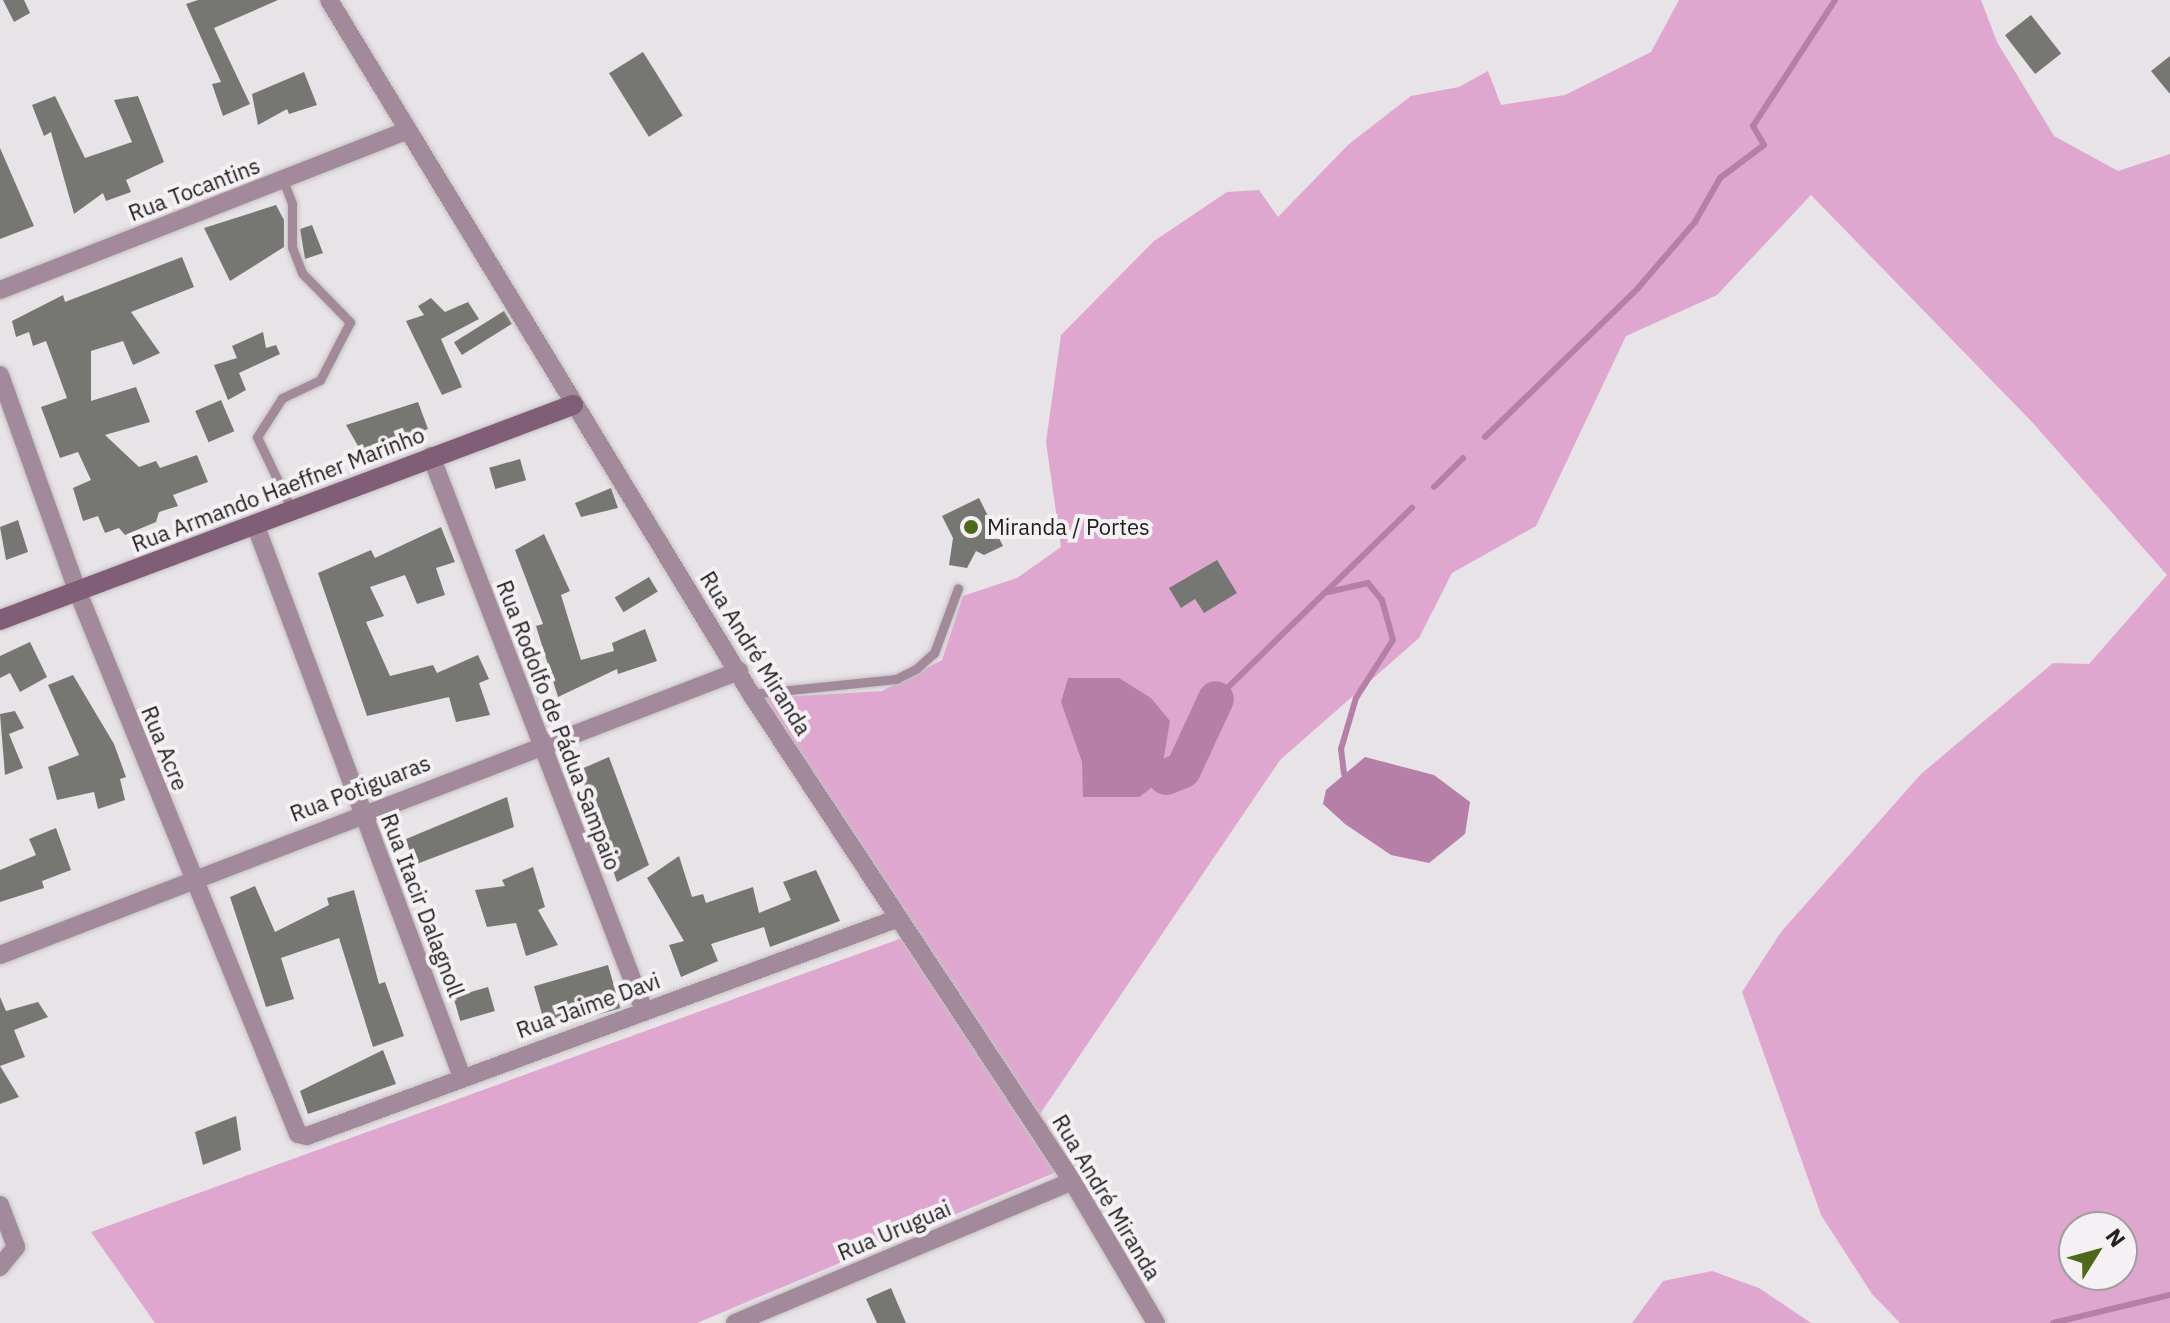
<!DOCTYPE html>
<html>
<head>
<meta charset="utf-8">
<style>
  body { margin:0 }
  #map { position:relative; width:2170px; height:1323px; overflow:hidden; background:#e7e3e6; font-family:"IBM Plex Sans",sans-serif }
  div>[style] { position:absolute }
  .green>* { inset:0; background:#dfa7d0 }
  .water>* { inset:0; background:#b57fa8 }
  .stream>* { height:6px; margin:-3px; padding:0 3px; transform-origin:3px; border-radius:3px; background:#b57fa8 }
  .river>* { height:36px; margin:-18px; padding:0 18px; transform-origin:18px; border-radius:18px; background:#b57fa8 }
  .building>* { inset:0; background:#767773; transform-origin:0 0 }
  .roads { filter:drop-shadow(0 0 2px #c4c0c3) drop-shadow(0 0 2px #c4c0c3) }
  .lane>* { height:9px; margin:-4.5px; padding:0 4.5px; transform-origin:4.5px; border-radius:4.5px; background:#a28a9b }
  .street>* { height:18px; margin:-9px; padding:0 9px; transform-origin:9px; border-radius:9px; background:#a28a9b }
  .secondary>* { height:20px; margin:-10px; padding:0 10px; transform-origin:10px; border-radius:10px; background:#815e78 }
  .dots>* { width:22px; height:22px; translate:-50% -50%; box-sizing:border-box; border:4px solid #f5f0f3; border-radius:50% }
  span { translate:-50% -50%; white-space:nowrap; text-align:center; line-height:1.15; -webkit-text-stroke:8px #f5f0f3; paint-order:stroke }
  .street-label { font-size:22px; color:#222122 }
  .poi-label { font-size:22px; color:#222122 }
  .left { translate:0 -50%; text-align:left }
  .north { position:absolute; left:2058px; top:1211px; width:80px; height:80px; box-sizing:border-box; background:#f5f0f3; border:2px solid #a19d9f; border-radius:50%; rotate:53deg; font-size:22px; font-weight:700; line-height:32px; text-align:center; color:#222122 }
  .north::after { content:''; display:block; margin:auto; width:28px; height:36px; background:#4f691b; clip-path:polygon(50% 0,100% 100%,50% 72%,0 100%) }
</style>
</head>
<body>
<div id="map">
  <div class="green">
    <i style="clip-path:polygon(evenodd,1679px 0,1981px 0,1997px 42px,2054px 136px,2118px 171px,2170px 154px,2170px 1323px,1900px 1323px,1872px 1294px,1821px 1215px,1742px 992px,1781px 932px,1921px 774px,2053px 663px,2089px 664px,2167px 575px,2032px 422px,1811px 195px,1717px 295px,1626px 336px,1536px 526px,1452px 573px,1419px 638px,1280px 760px,1040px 1114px,1073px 1165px,697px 1323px,155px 1323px,91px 1232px,916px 933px,763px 698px,882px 691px,942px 660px,963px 596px,1017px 578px,1061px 547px,1046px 442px,1061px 335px,1154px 241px,1227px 192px,1259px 190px,1278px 217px,1349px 144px,1411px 96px,1459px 87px,1488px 71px,1501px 105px,1565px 95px,1651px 52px,1679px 0,2074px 1227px,2122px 1227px,2122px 1275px,2074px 1275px,2074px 1227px)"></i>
    <i style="clip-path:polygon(1712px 1271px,1759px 1288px,1811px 1323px,1632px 1323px,1663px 1281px)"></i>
  </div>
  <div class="water">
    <i style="clip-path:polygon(1068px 678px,1119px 678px,1151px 698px,1170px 721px,1161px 774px,1166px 777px,1139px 797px,1083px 797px,1082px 762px,1061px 702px)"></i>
    <i style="clip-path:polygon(1365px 757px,1434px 775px,1470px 802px,1465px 834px,1429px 863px,1391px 855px,1345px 824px,1323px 804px,1326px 790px)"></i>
  </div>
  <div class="stream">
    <i style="left:1485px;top:437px;width:214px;rotate:-44.2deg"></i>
    <i style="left:1638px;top:288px;width:87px;rotate:-49.2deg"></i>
    <i style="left:1695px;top:222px;width:51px;rotate:-60.4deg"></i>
    <i style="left:1720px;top:178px;width:55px;rotate:-36.9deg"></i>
    <i style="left:1764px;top:145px;width:22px;rotate:-120deg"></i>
    <i style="left:1753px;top:126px;width:150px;rotate:-56.9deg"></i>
    <i style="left:1434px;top:487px;width:41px;rotate:-45deg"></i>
    <i style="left:1328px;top:592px;width:41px;rotate:-12.7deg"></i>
    <i style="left:1368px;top:583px;width:22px;rotate:51deg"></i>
    <i style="left:1382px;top:600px;width:41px;rotate:74.6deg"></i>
    <i style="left:1393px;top:640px;width:69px;rotate:122.5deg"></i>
    <i style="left:1356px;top:698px;width:53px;rotate:106.4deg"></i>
    <i style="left:1341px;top:749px;width:25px;rotate:83deg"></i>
    <i style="left:1216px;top:699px;width:274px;rotate:-44.3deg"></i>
    <i style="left:2053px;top:1323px;width:120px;rotate:-13.5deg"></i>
  </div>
  <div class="river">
    <i style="left:1166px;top:777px;width:18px;rotate:-22deg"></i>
    <i style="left:1183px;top:770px;width:78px;rotate:-65.1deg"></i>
  </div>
  <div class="building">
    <i style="clip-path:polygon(3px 0,24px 0,30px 13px,14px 22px)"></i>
    <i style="clip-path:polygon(198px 0,278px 0,214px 28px,250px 104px,223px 116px,212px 84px,221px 82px,186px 4px)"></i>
    <i style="left:2031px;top:15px;width:49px;height:33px;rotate:52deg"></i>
    <i style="left:643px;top:52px;width:75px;height:40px;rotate:58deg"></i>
    <i style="clip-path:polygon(2170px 56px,2170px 94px,2151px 71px)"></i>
    <i style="clip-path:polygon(304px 72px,317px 105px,289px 114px,287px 109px,258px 125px,252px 94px)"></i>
    <i style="clip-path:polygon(55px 96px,85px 158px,132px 142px,114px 100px,138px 96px,164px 162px,126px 180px,131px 192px,106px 201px,103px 193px,74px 214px,51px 132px,44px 136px,32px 105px)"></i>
    <i style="clip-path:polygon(0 148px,34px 226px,0 239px)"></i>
    <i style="clip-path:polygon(276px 205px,284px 220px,284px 247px,230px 281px,204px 228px)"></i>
    <i style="clip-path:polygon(312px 225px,323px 253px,305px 259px,300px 229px)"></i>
    <i style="clip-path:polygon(182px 257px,194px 287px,131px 312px,160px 353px,133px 365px,123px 341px,91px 351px,91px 401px,136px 387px,150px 422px,105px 435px,139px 467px,156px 461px,160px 468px,197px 455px,208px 482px,173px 495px,178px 506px,159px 512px,156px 522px,125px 535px,119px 528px,105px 533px,98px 516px,83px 521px,73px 488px,91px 480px,78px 452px,60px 458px,41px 407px,67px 398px,46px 341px,33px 346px,29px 332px,16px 337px,12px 321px,63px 295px,65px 302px)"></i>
    <i style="clip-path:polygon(431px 298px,445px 312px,468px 302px,479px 319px,441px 339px,462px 387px,442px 395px,406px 321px,424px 315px,418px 306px)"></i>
    <i style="left:504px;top:311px;width:15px;height:59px;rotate:58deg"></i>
    <i style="clip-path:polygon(263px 332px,266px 348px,276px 345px,280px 354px,239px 373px,246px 390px,228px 400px,214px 365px,237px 358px,232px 346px)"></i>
    <i style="left:221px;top:400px;width:34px;height:28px;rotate:67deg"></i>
    <i style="clip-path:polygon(418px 402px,428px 429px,362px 453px,346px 425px)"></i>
    <i style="left:520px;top:459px;width:22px;height:32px;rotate:74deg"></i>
    <i style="clip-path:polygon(611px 488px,618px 508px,581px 517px,575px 503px)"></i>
    <i style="clip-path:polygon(979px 498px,1003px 546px,984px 555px,976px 551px,967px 568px,949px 565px,953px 538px,942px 516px)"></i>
    <i style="clip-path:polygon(18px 520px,28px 552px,6px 560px,0 527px)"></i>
    <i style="clip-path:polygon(441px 527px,455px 562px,436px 568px,445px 595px,417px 604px,405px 575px,370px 587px,384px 616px,366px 622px,390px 676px,433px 665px,437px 673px,478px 655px,489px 679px,479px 683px,490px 715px,456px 722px,449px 697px,367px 716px,318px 573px,371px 550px,375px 558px)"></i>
    <i style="clip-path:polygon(544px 534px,570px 591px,561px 595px,581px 660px,614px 651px,612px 643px,645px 629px,657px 661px,618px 674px,617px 669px,558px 697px,536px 626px,543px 624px,515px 550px)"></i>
    <i style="clip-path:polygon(1217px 560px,1237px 593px,1204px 613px,1195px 599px,1181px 608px,1169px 588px)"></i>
    <i style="left:649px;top:577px;width:17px;height:40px;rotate:59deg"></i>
    <i style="clip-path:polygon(30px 642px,47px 677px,20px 692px,10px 673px,0 678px,0 656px)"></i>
    <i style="clip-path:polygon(73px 675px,114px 744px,126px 777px,120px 779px,125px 800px,98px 809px,94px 792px,57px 800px,48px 767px,79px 755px,48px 685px)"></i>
    <i style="clip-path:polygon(15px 711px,24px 728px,9px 734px,23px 768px,5px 775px,0 714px)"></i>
    <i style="clip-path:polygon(609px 757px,649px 865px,617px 882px,579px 770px)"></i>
    <i style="clip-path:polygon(507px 797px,514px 827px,414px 865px,406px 839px)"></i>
    <i style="clip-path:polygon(56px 828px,71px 870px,42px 881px,44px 888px,0 902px,0 870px,36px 855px,29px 839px)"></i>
    <i style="clip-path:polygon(679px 856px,692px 897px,703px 894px,706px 903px,753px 887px,759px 913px,791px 900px,783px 882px,816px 870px,840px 921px,770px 947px,764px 927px,711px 944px,718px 961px,681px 977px,669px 945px,684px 941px,647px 878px)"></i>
    <i style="clip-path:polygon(533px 867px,545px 907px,538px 910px,558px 945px,526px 956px,516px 923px,487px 927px,475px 890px,505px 886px,502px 880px)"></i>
    <i style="clip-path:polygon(255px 886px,275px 932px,329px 905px,327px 898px,354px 890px,379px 984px,385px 982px,404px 1036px,373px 1047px,339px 938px,281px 958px,294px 999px,266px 1007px,230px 897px)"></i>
    <i style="left:608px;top:965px;width:45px;height:77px;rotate:74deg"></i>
    <i style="left:488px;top:987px;width:25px;height:36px;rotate:74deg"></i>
    <i style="clip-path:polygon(0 997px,6px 1011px,38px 1002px,48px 1017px,14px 1030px,25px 1057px,0 1066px)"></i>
    <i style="clip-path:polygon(383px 1050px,396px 1084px,308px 1114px,300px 1091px)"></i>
    <i style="clip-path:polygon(0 1066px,19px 1097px,0 1104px)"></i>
    <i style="clip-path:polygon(236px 1116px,241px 1150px,203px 1165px,195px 1132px)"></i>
    <i style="clip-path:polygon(891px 1288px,906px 1323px,877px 1323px,866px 1299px)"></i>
  </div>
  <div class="roads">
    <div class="lane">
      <i style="left:283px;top:180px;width:26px;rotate:69deg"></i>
      <i style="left:292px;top:204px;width:43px;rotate:90deg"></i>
      <i style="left:292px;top:247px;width:28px;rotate:69deg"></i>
      <i style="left:302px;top:273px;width:69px;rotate:45.6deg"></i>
      <i style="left:350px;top:322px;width:65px;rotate:117.3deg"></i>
      <i style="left:320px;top:380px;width:42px;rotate:154.7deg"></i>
      <i style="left:282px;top:398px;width:46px;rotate:122.7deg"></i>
      <i style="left:257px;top:437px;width:81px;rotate:64.4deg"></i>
      <i style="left:751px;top:694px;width:146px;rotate:-5.9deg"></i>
      <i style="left:896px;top:679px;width:22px;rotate:-27deg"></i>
      <i style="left:916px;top:669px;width:24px;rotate:-42deg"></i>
      <i style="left:934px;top:653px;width:69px;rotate:-69.7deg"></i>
    </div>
    <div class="street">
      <i style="left:329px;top:0;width:812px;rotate:58.7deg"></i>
      <i style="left:751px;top:694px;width:583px;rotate:56.61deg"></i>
      <i style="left:1072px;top:1181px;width:165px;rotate:59.4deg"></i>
      <i style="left:0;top:290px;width:436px;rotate:-21.4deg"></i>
      <i style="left:0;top:375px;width:228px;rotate:70.3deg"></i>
      <i style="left:77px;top:590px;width:587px;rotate:67.89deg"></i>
      <i style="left:298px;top:1134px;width:9px;rotate:13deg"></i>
      <i style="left:307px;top:1136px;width:628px;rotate:-20.22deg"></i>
      <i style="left:431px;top:456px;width:594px;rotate:68.97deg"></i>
      <i style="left:255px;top:524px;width:590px;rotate:69.48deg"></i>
      <i style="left:0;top:955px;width:792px;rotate:-21.02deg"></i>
      <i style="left:0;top:1205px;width:45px;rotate:69.1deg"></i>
      <i style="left:16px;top:1247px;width:26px;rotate:129deg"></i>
      <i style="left:735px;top:1323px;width:366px;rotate:-22.8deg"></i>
    </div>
    <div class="secondary">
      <i style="left:0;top:620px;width:612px;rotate:-20.57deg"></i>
    </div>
  </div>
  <div class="dots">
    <i style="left:971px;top:527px;background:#4f691b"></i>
  </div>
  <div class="street-label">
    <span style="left:194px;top:189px;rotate:-21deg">Rua Tocantins</span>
    <span style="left:278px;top:489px;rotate:-21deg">Rua Armando Haeffner Marinho</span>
    <span style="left:756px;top:653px;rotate:58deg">Rua André Miranda</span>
    <span style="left:559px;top:725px;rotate:69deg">Rua Rodolfo de Pádua Sampaio</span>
    <span style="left:165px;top:748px;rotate:68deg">Rua Acre</span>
    <span style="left:360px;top:788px;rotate:-21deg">Rua Potiguaras</span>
    <span style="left:423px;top:905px;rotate:69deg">Rua Itacir Dalagnoll</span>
    <span style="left:588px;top:1005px;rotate:-20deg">Rua Jaime Davi</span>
    <span style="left:1107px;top:1197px;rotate:59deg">Rua André Miranda</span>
    <span style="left:894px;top:1230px;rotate:-23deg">Rua Uruguai</span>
  </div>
  <div class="poi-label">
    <span class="left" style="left:987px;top:527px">Miranda / Portes</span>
  </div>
  <div class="north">N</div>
</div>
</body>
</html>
